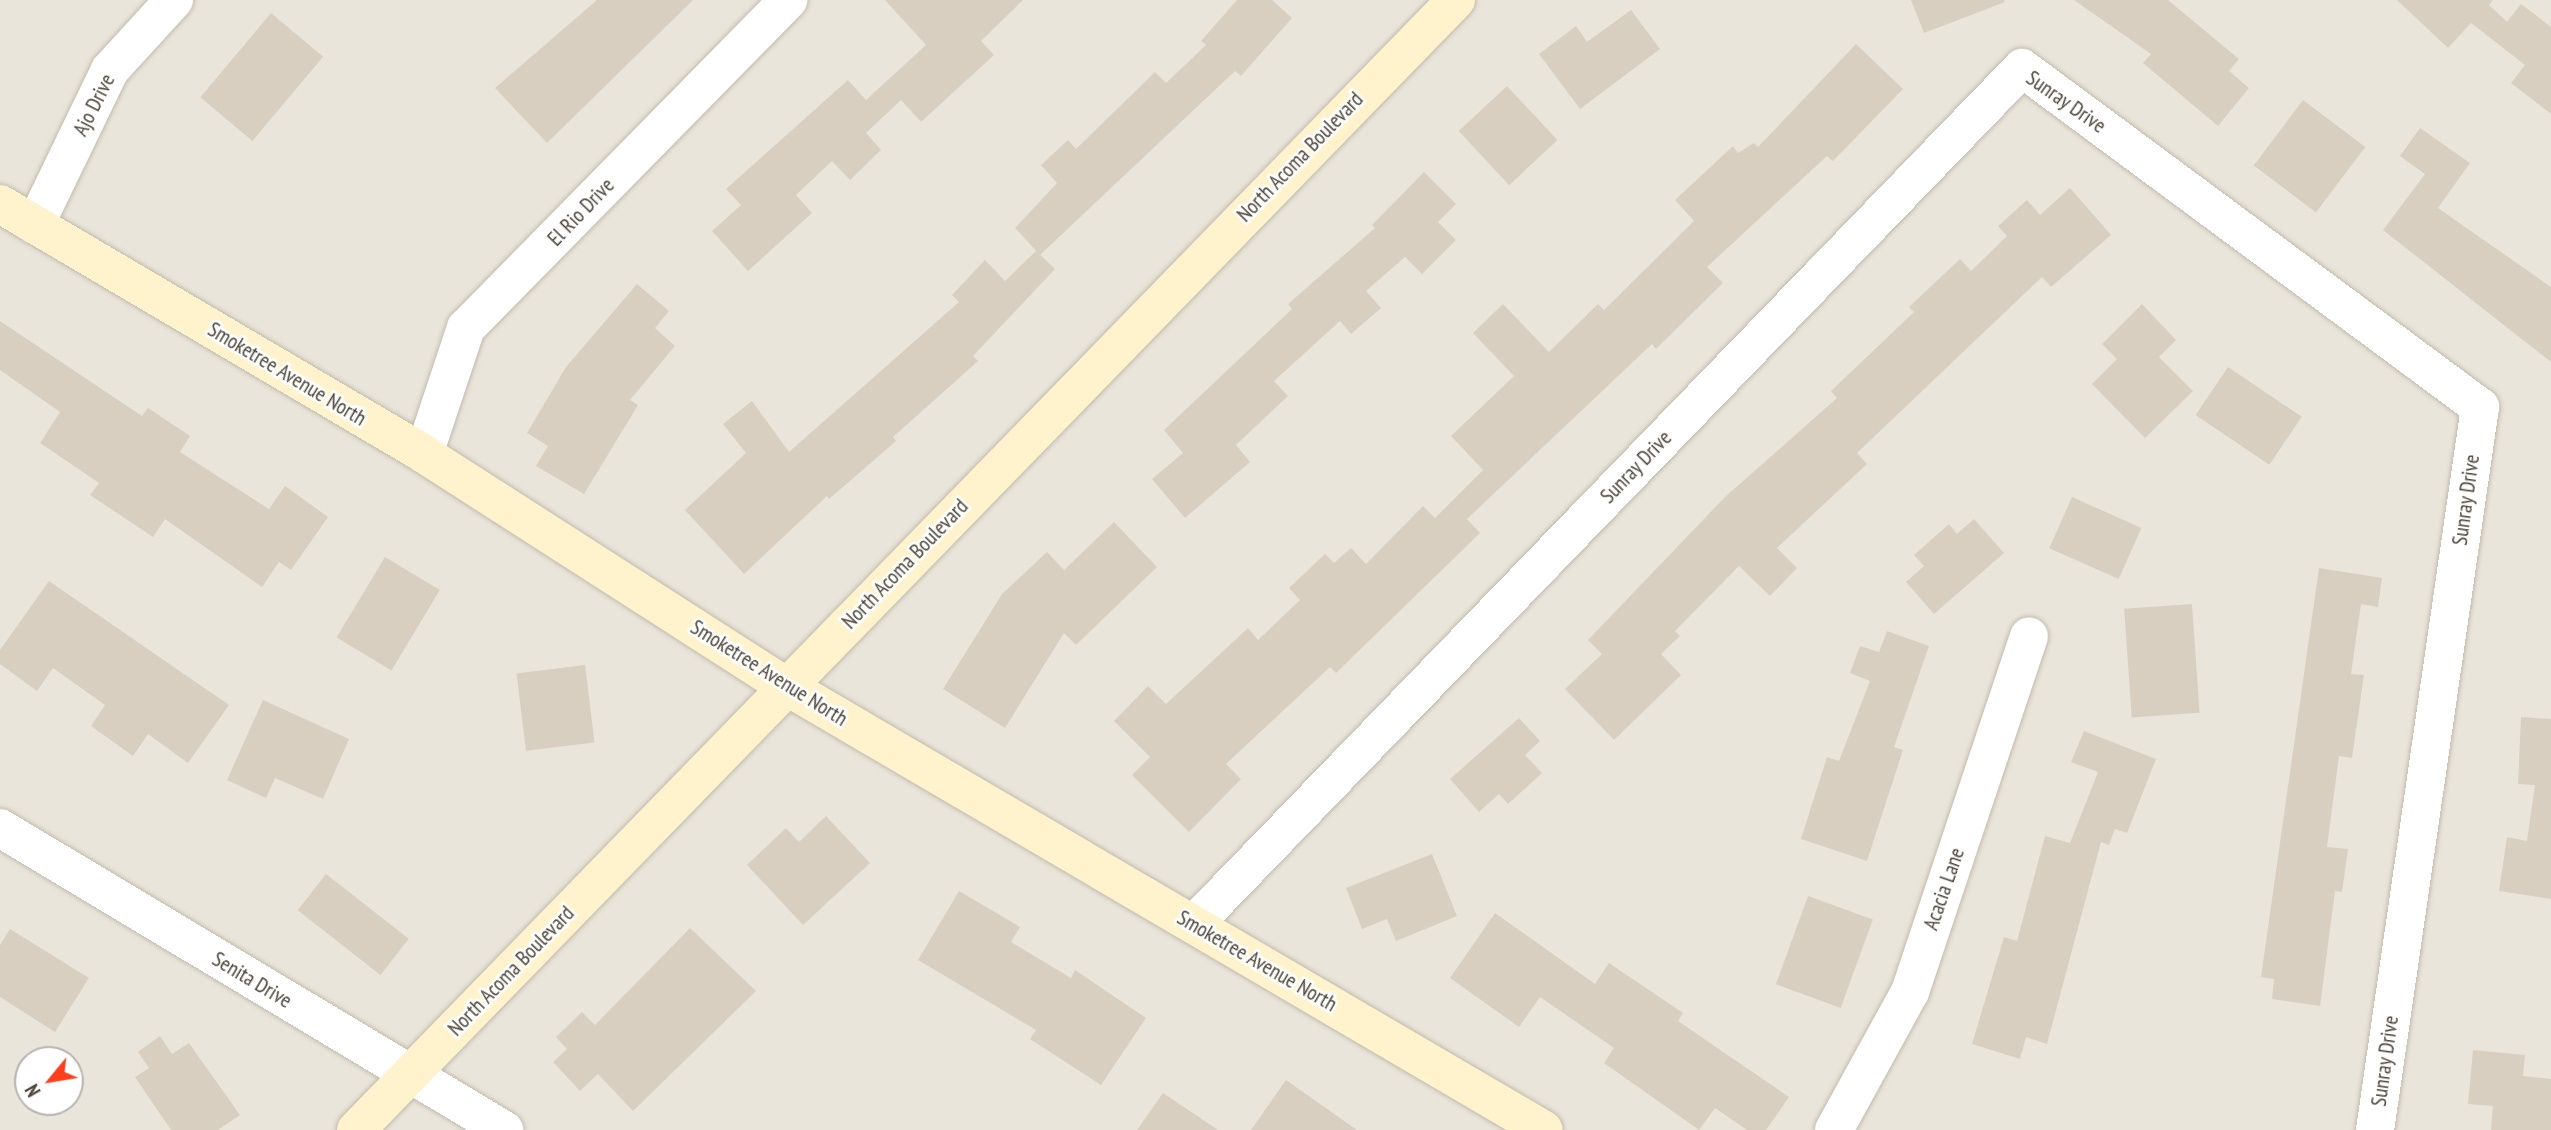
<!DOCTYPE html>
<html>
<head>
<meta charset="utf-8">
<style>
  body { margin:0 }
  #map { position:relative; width:2551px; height:1130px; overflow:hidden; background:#f6f3ec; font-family:"PT Sans Narrow",sans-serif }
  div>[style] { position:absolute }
  .residential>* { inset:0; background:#eae5da }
  .building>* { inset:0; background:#d8cfc1; transform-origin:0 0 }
  .roads { filter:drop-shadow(0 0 2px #c2bbae) drop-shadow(0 0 2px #c2bbae) }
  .street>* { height:38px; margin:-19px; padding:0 19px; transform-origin:19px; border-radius:19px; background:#fff }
  .secondary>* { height:38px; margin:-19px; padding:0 19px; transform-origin:19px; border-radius:19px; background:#fff3cd }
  span { translate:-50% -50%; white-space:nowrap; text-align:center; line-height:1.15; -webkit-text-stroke:5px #fff; paint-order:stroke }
  .street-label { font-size:21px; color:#4b4439 }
  .north { position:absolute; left:14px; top:1046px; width:70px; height:70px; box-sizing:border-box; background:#fff; border:2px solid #b7b4b0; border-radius:50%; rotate:240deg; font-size:19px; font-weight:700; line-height:28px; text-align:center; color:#4b4439 }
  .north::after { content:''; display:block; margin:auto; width:24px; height:32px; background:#fc3f1d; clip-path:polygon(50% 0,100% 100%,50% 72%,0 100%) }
</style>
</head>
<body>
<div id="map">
  <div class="residential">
    <i style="clip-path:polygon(evenodd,0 0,2551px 0,2551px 1130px,0 1130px,0 0,28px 1060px,70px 1060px,70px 1102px,28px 1102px,28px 1060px)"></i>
  </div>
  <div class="building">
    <i style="clip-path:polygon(597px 0,693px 0,547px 143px,495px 88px)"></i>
    <i style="clip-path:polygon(885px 0,1023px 0,981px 41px,994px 55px,921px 122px,901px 100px,866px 133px,881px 150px,850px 180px,832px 161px,796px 195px,812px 213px,748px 271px,712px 231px,741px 205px,726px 189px,848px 80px,866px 100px,926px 45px)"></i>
    <i style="clip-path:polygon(1237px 0,1272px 0,1292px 18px,1241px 76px,1235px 71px,1040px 255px,1015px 228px,1057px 183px,1041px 165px,1068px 140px,1076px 149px,1155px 72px,1166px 83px,1206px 45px,1201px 41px)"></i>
    <i style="clip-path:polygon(1911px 0,2004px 0,2005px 2px,1924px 33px)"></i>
    <i style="clip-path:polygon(2074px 0,2168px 0,2239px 59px,2229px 71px,2249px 88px,2218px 126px,2143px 63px,2151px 54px)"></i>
    <i style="clip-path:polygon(2397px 0,2493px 0,2489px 5px,2507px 22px,2521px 4px,2551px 27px,2551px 114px,2511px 83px,2525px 65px,2471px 23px,2448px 48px)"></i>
    <i style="clip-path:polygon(1631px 10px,1660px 49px,1580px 109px,1539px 54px,1576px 26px,1587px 42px)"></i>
    <i style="left:271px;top:13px;width:68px;height:110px;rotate:40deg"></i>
    <i style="clip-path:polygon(1856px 44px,1903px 89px,1833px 161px,1827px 156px,1707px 267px,1723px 283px,1656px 349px,1652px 344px,1467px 519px,1480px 533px,1336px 673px,1330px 667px,1226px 764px,1241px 779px,1189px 832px,1132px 775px,1150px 757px,1114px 721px,1148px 686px,1166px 704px,1248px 628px,1258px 640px,1300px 600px,1289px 588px,1325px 554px,1334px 563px,1351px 548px,1366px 564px,1423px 506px,1435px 518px,1483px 470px,1451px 436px,1514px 376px,1473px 333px,1503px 304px,1549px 352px,1598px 304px,1604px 310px,1694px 221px,1675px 200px,1733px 146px,1738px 153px,1754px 143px,1758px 147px)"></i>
    <i style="left:1507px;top:86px;width:74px;height:66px;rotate:47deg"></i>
    <i style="left:2303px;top:100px;width:78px;height:82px;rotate:37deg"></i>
    <i style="clip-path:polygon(2420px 128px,2470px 163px,2438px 208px,2551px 287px,2551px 362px,2383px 230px,2425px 174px,2400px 156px)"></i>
    <i style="clip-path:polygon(1424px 172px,1456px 204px,1438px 222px,1456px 240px,1422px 274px,1405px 257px,1366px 291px,1381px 308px,1351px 334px,1340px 321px,1274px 381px,1288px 396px,1236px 445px,1250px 462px,1185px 518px,1152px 479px,1183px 453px,1164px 430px,1292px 309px,1288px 304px,1375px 228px,1372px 225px)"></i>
    <i style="clip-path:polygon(2070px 188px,2111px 235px,2051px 287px,2042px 277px,1857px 453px,1867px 464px,1777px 548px,1797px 568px,1770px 596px,1739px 566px,1675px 631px,1680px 636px,1661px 654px,1681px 675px,1614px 740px,1565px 689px,1602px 654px,1588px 640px,1725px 497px,1837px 398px,1831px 391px,1914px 312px,1909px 307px,1960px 259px,1971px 271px,2007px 236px,1998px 226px,2027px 200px,2040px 215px)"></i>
    <i style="clip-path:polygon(1036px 251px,1055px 269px,973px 356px,978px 361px,893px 437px,896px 441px,829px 499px,827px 496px,744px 574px,685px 510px,746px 453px,723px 424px,752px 401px,789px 452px,959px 302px,952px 295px,985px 260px,1005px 281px)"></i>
    <i style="clip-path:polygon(637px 284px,669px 311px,655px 328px,675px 346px,630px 400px,638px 405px,584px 494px,536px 466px,548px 446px,527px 433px,566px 367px)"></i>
    <i style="clip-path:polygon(2142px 304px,2176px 340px,2159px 357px,2193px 391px,2145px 438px,2092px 384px,2117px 359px,2102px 344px)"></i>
    <i style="clip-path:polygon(0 321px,142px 416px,148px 408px,190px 436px,180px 452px,269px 509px,285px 486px,328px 517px,291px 570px,279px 562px,262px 587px,165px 519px,153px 537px,90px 495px,99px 483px,40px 443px,60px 412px,0 370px)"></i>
    <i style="left:2228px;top:367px;width:89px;height:58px;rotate:34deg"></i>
    <i style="left:2072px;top:497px;width:76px;height:56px;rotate:24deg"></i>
    <i style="clip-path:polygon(1974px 519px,2004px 553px,1934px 614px,1906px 582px,1924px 566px,1914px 555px,1949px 524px,1957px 534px)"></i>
    <i style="clip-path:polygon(1114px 522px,1157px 567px,1076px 645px,1064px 633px,1005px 728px,943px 689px,1002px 594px,1047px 552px,1064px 570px)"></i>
    <i style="left:385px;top:557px;width:64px;height:94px;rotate:31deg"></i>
    <i style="clip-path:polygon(2319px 568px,2382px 578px,2378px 607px,2361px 604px,2351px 674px,2364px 675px,2352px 758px,2339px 756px,2327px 847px,2348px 849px,2342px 892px,2335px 891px,2320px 1006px,2272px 999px,2274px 979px,2261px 977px)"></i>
    <i style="clip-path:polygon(49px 581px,229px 705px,188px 763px,148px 734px,133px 756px,91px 726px,105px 705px,53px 668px,37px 691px,0 664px,0 650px)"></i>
    <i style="left:2192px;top:604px;width:109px;height:68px;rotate:86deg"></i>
    <i style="clip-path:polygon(1887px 631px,1929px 646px,1894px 747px,1903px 750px,1867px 861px,1801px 839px,1827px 757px,1839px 761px,1870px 681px,1850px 673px,1860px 646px,1879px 652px)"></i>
    <i style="left:585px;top:665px;width:78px;height:69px;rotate:83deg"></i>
    <i style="clip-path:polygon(263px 700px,349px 739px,323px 799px,275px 778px,266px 798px,227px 780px)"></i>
    <i style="clip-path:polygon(2521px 717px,2551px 719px,2551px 899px,2499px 891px,2507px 837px,2527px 841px,2535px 785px,2518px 784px)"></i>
    <i style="clip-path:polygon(1519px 718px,1540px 741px,1525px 755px,1542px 773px,1508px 804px,1499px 794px,1479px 812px,1450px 779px)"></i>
    <i style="clip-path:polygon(2084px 731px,2156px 759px,2127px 833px,2115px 829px,2109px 845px,2101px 842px,2047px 1044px,2026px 1037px,2020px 1059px,1972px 1044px,2004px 937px,2017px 941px,2045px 836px,2070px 843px,2098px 772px,2071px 762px)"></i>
    <i style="clip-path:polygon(826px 816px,870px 863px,803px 925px,747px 865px,786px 828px,799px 842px)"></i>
    <i style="clip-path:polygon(1432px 854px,1457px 916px,1396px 941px,1387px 919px,1362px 929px,1346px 888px)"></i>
    <i style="left:326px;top:874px;width:105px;height:46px;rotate:38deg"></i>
    <i style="clip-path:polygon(959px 891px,1020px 927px,1011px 942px,1071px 978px,1075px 970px,1146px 1018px,1101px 1085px,1030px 1039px,1036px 1030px,918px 960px)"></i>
    <i style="left:1808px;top:896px;width:69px;height:94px;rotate:20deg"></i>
    <i style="clip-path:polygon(1495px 913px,1595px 984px,1609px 963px,1683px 1013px,1678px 1021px,1789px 1097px,1766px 1130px,1747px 1130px,1715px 1108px,1699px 1130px,1604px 1063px,1614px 1048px,1540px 997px,1519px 1027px,1450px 978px)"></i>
    <i style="clip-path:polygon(690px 928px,756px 991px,633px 1111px,598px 1074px,580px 1091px,553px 1062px,567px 1049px,556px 1037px,582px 1012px,595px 1025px)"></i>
    <i style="clip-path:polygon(10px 929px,89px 978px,55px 1032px,0 997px,0 945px)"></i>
    <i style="clip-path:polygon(160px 1036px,172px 1054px,189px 1043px,240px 1115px,218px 1130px,171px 1130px,135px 1077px,149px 1068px,138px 1052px)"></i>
    <i style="clip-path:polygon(2473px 1050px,2525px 1055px,2523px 1076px,2551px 1079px,2551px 1130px,2491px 1130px,2493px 1106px,2468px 1104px)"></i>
    <i style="clip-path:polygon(1286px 1080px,1357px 1130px,1251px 1130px)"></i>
    <i style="clip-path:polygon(1163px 1093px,1218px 1130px,1137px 1130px)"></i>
  </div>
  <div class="roads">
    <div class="street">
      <i style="left:35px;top:225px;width:172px;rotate:-64.2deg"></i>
      <i style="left:110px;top:70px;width:95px;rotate:-47.6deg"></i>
      <i style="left:424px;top:454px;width:133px;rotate:-71.6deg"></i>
      <i style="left:466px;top:328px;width:460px;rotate:-45.5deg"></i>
      <i style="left:0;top:828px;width:588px;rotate:30.93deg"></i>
      <i style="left:1194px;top:924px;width:1191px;rotate:-45.95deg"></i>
      <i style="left:2022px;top:68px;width:570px;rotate:36.51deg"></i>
      <i style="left:2480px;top:407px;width:731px;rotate:98.26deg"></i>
      <i style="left:1834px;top:1130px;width:158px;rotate:-61.2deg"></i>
      <i style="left:1910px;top:992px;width:375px;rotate:-71.5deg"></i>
    </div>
    <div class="secondary">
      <i style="left:0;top:204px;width:492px;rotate:30.5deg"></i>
      <i style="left:424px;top:454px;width:430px;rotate:32.7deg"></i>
      <i style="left:786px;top:686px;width:878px;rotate:30.36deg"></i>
      <i style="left:356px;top:1130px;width:1577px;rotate:-45.77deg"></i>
    </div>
  </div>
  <div class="street-label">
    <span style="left:2066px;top:102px;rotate:35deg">Sunray Drive</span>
    <span style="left:94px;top:105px;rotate:-63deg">Ajo Drive</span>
    <span style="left:1300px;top:157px;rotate:-46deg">North Acoma Boulevard</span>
    <span style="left:581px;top:212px;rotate:-46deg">El Rio Drive</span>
    <span style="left:287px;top:374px;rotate:31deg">Smoketree Avenue North</span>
    <span style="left:1636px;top:467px;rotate:-46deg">Sunray Drive</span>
    <span style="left:2466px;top:500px;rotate:-82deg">Sunray Drive</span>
    <span style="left:905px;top:564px;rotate:-46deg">North Acoma Boulevard</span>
    <span style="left:769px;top:673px;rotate:32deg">Smoketree Avenue North</span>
    <span style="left:1944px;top:889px;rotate:-71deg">Acacia Lane</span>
    <span style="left:1257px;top:961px;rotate:30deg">Smoketree Avenue North</span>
    <span style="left:511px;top:971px;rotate:-46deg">North Acoma Boulevard</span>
    <span style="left:252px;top:980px;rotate:31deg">Senita Drive</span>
    <span style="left:2385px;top:1061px;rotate:-82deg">Sunray Drive</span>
  </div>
  <div class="north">N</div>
</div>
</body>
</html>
